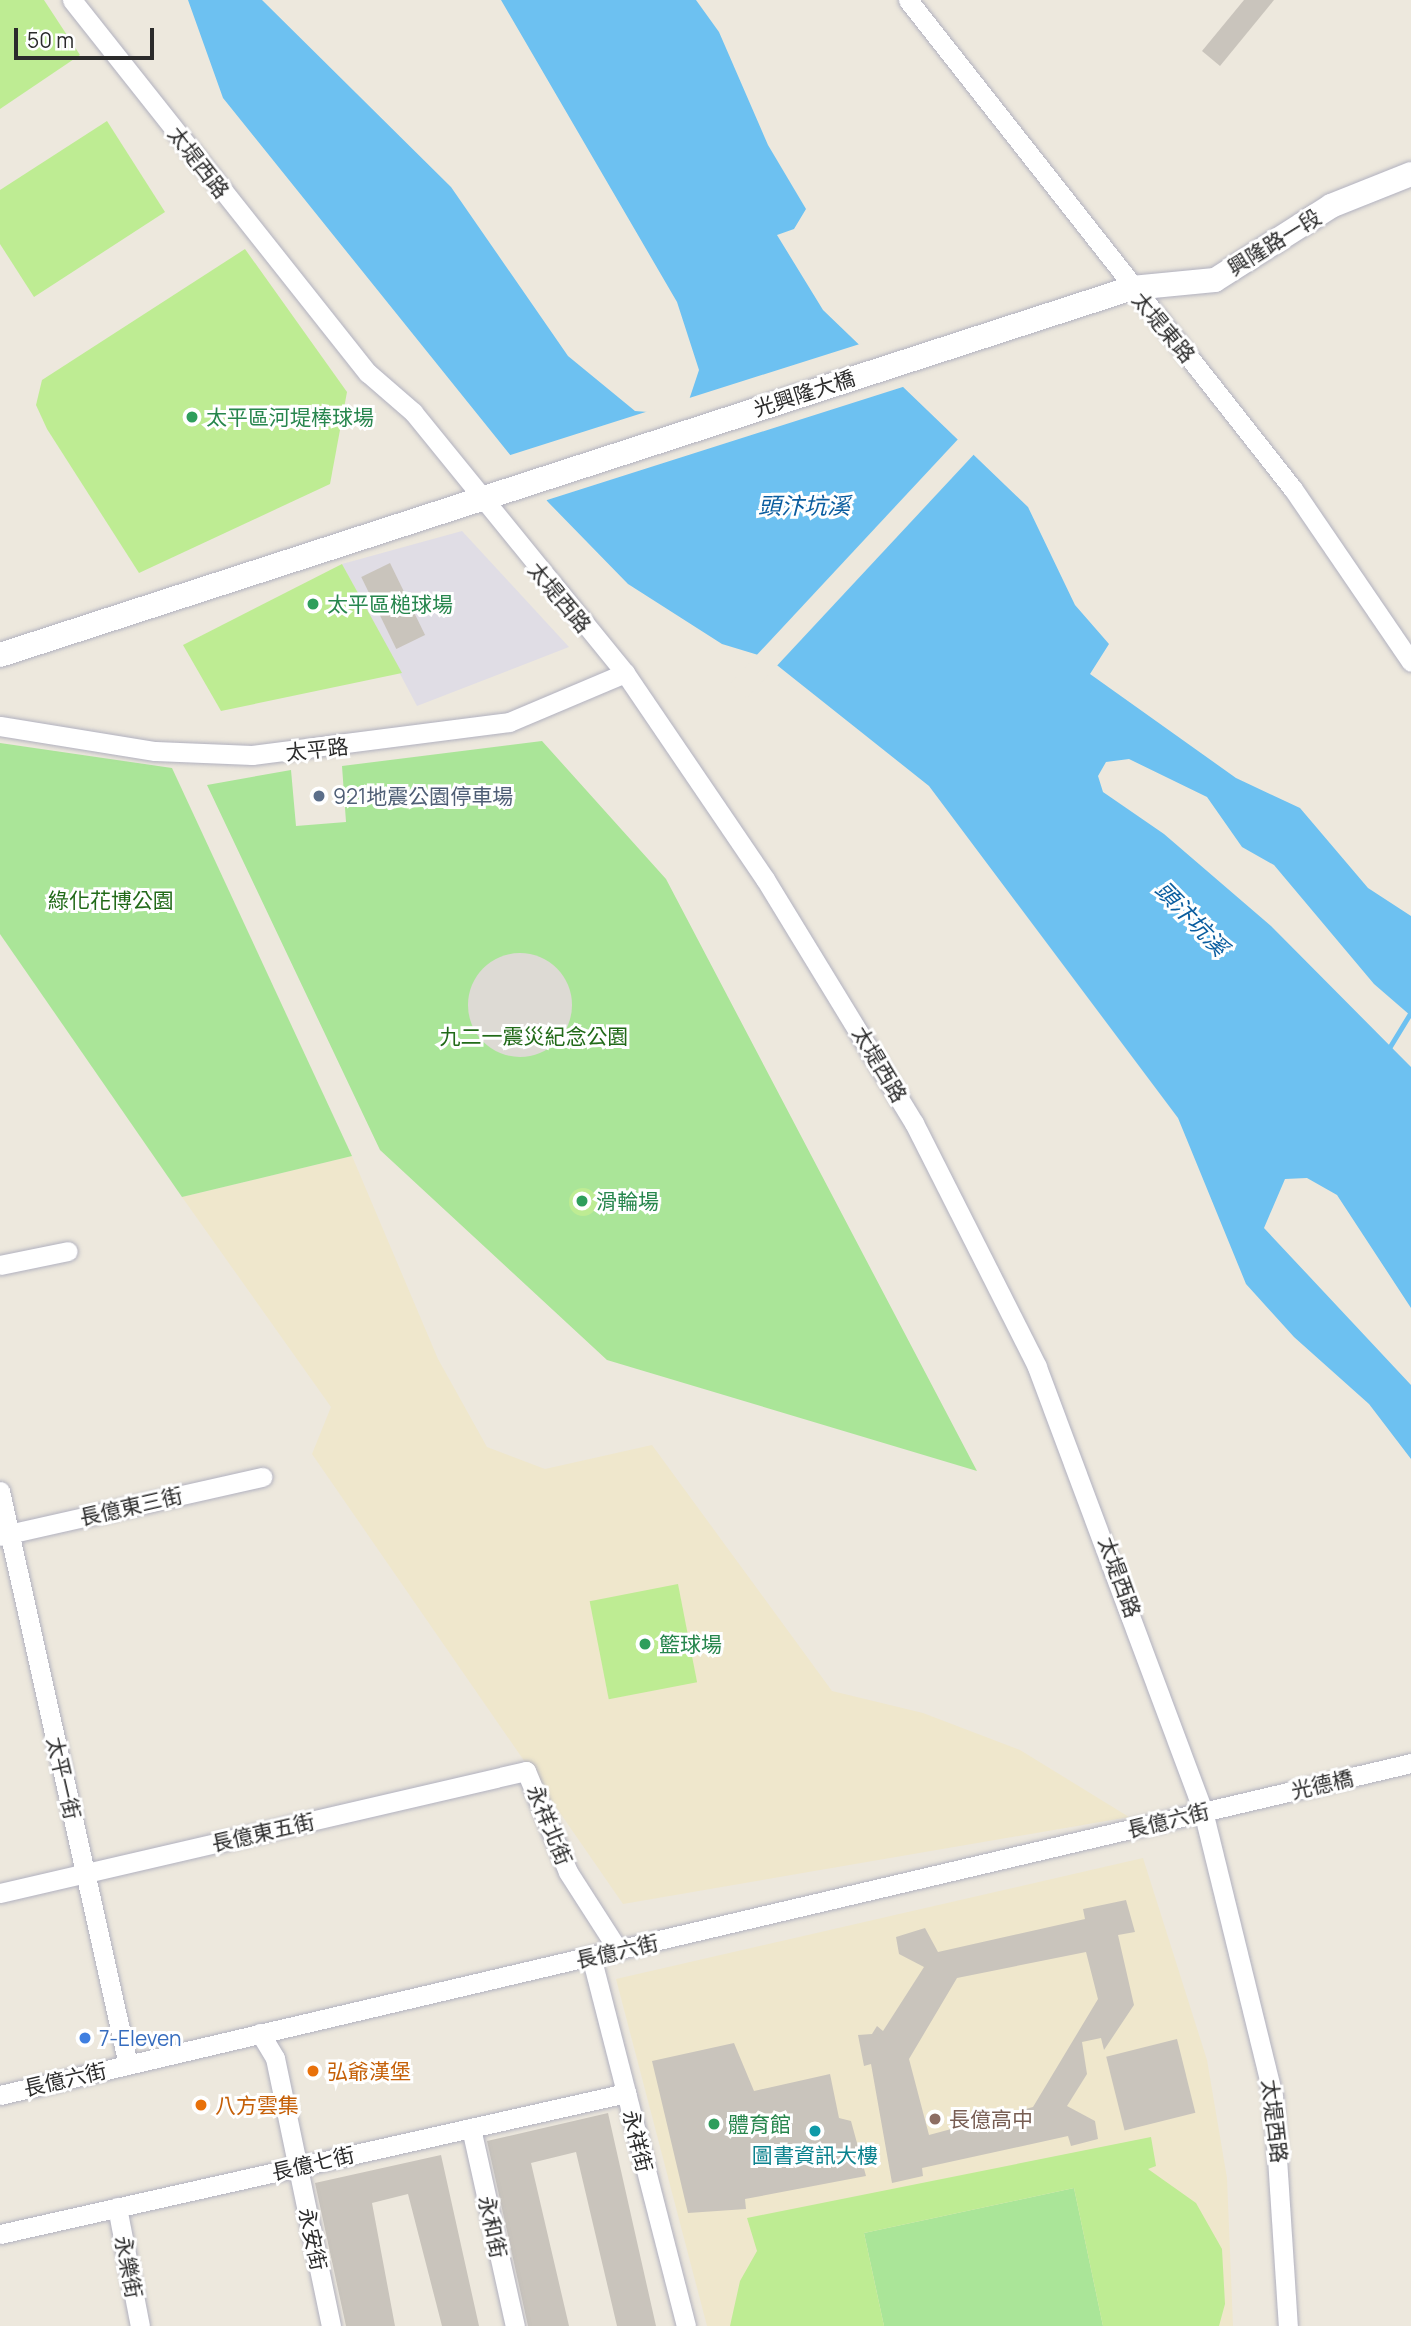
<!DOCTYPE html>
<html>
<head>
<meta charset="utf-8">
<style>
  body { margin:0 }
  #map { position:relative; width:1411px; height:2326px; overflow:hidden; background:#ede8dd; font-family:Manrope,"Noto Sans TC",sans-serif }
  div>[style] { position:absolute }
  .industrial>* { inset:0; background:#e0dde5 }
  .education>* { inset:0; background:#efe7cc }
  .green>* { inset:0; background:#aae598 }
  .pitch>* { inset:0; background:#beec93; transform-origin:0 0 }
  .round { border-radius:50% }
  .plaza>* { inset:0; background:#dddad4 }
  .water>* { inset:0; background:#6dc1f1 }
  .pier>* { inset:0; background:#ede8dd; transform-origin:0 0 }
  .stream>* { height:5px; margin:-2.5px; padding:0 2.5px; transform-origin:2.5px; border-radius:2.5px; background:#6dc1f1 }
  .building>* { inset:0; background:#c9c4bc; transform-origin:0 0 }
  .roads { filter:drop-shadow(0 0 2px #b1b1bf) drop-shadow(0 0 2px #b1b1bf) }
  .minor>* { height:19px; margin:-9.5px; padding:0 9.5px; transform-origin:9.5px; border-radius:9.5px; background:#fff }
  .tertiary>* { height:24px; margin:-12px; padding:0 12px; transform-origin:12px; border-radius:12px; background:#fff }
  .dots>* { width:19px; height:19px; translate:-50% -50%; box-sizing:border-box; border:4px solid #fff; border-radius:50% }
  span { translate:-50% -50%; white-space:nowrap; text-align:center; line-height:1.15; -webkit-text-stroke:6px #fff; paint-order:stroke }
  .street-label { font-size:21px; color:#2b2b2b }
  .leisure-label { font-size:21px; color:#27864d }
  .left { translate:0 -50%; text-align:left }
  .service-label { font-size:21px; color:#4e5e75 }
  .park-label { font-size:21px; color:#216a18 }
  .shop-label { font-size:21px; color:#366cbe }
  .food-label { font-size:21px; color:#c56008 }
  .education-label { font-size:21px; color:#785e54 }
  .culture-label { font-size:21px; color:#0d838f }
  .water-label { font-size:23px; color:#0a5d9f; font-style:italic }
  .scale { position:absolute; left:14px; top:28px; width:140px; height:32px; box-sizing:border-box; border:4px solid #2b2b2b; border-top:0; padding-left:9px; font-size:21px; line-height:24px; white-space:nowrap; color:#2b2b2b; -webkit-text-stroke:5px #fff; paint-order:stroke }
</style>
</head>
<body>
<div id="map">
  <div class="industrial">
    <i style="clip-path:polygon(462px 531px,569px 647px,417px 706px,342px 564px)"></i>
  </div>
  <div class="education">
    <i style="clip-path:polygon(352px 1156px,438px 1359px,487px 1447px,545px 1469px,652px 1445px,832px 1691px,923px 1713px,1020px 1750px,1129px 1817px,623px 1904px,312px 1454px,331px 1407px,182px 1197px)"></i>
    <i style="clip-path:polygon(1143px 1858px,1207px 2060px,1227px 2178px,1233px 2326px,707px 2326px,616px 1979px)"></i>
  </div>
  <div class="green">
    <i style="clip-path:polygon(542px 741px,666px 879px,977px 1471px,607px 1360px,380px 1150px,207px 785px,291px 770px,296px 826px,346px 822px,342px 766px)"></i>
    <i style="clip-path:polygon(0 743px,172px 768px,352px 1156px,182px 1197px,0 934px)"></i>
    <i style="clip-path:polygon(1074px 2188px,1103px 2326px,884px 2326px,864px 2233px)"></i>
  </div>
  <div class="pitch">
    <i style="clip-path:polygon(0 0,44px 0,80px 55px,0 109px)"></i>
    <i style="clip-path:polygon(107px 121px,165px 212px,34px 297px,0 244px,0 190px)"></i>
    <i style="clip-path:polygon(245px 249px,347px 392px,330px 484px,139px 573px,47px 429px,36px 405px,42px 380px)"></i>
    <i style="clip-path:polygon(342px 564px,402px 673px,221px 711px,183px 645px)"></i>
    <i class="round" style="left:569px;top:1188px;width:28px;height:28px"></i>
    <i style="left:678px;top:1584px;width:100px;height:90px;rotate:79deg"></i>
    <i style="clip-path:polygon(1151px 2137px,1156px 2166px,1148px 2169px,1196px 2203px,1222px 2249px,1225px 2304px,1219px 2326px,1103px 2326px,1074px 2188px,864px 2233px,884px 2326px,730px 2326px,740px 2281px,757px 2251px,747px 2218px)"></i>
  </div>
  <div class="plaza">
    <i class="round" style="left:468px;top:953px;width:104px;height:104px"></i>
  </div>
  <div class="water">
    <i style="clip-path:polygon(188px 0,262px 0,451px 187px,568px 356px,635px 411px,673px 414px,689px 400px,699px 370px,677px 302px,501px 0,696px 0,719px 32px,768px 145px,806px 209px,794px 229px,777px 235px,823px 310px,1028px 507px,1075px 605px,1109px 644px,1090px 674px,1236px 778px,1300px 808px,1368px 888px,1411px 916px,1411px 1016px,1374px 984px,1274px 865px,1242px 847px,1207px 797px,1129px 759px,1106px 762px,1098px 776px,1103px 792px,1164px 834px,1271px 926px,1411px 1067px,1411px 1308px,1337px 1195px,1307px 1178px,1285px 1179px,1264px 1228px,1411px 1385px,1411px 1459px,1369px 1404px,1294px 1337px,1246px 1284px,1178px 1118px,929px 786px,768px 658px,722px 644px,628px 584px,548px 502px,223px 98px)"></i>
  </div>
  <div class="pier">
    <i style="clip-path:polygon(863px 343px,909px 385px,544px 501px,507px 456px,655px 409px,672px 410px,683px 400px)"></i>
    <i style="left:961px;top:436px;width:22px;height:338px;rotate:43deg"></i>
  </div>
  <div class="stream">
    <i style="left:1389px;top:1048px;width:42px;rotate:-58.6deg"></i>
  </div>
  <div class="building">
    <i style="clip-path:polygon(1244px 0,1274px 0,1220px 66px,1202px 51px)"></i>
    <i style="left:390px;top:563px;width:80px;height:32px;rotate:64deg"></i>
    <i style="clip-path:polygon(evenodd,1126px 1900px,1135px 1932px,1118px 1935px,1134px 2005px,1104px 2050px,1101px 2038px,1082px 2042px,1087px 2074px,1067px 2106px,1095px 2121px,1098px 2139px,1071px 2146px,1068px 2136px,922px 2168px,923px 2176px,892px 2183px,871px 2064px,864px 2066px,858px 2035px,872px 2034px,877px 2026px,883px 2031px,924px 1967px,899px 1954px,896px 1937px,925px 1928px,938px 1952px,1085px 1919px,1083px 1909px,1126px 1900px,1086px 1952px,1098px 1999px,1033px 2107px,929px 2135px,909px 2059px,957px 1978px,1086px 1952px)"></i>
    <i style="left:1177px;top:2039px;width:76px;height:73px;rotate:76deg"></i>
    <i style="clip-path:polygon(734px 2043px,754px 2091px,830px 2074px,839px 2118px,851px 2121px,866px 2176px,745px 2199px,746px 2209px,688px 2213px,652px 2061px)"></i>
    <i style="clip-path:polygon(608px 2113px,656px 2326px,617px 2326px,576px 2152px,531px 2163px,569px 2326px,528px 2326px,487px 2141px)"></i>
    <i style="clip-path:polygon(441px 2155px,479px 2326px,442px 2326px,408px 2194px,372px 2203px,395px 2326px,346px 2326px,315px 2183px)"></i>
  </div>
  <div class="roads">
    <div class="minor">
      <i style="left:72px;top:0;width:476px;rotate:51.6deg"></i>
      <i style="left:368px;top:373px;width:60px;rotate:40.9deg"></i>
      <i style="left:413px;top:412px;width:336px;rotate:50.9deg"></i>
      <i style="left:625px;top:673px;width:249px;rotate:55.8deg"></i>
      <i style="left:765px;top:879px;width:286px;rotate:58.6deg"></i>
      <i style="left:914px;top:1123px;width:273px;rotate:63.2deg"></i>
      <i style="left:1037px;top:1367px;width:474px;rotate:69.5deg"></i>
      <i style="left:1203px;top:1811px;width:293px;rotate:76.2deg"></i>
      <i style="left:1273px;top:2096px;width:230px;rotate:86.3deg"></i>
      <i style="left:908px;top:0;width:622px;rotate:51.79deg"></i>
      <i style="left:1293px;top:489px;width:209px;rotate:55.7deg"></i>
      <i style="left:0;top:726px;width:157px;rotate:9.2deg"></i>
      <i style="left:155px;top:751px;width:97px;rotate:2.4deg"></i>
      <i style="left:252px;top:755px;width:259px;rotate:-7.3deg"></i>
      <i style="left:509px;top:722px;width:126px;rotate:-22.9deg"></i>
      <i style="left:0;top:1265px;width:69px;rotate:-11.6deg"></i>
      <i style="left:0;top:1491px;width:588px;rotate:77.43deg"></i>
      <i style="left:0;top:1536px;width:269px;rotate:-12.7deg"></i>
      <i style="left:0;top:1893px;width:540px;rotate:-13.06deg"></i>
      <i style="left:526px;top:1771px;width:109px;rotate:67.4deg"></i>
      <i style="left:568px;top:1872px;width:93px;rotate:57.3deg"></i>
      <i style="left:591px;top:1956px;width:382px;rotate:75.6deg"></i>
      <i style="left:260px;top:2033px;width:29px;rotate:59deg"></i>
      <i style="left:275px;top:2058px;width:274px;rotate:78.2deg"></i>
      <i style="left:0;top:2095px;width:1450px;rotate:-13.24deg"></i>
      <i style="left:471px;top:2128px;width:203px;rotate:77.5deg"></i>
      <i style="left:117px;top:2207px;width:121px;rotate:79.1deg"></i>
      <i style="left:0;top:2234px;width:642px;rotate:-12.69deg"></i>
    </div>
    <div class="tertiary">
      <i style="left:0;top:655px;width:1190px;rotate:-17.96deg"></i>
      <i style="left:1132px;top:288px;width:83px;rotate:-5.5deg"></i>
      <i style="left:1215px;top:280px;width:138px;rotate:-32.5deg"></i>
      <i style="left:1331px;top:206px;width:86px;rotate:-21.8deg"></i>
    </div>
  </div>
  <div class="dots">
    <i style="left:192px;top:417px;background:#2e9e5b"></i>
    <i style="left:313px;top:604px;background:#2e9e5b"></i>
    <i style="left:319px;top:796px;background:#5c6f8a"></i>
    <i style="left:582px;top:1201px;background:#2e9e5b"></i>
    <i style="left:645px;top:1644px;background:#2e9e5b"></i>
    <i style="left:85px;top:2038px;background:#3f7fe0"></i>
    <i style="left:313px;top:2071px;background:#e8710a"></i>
    <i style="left:201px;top:2105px;background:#e8710a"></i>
    <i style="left:935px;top:2119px;background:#8d6e63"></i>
    <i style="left:714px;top:2124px;background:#2e9e5b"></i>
    <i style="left:815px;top:2131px;background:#0f9aa8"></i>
  </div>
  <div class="street-label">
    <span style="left:199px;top:162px;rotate:52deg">太堤西路</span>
    <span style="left:1274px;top:242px;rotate:-32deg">興隆路一段</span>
    <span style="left:1164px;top:327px;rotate:50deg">太堤東路</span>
    <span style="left:804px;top:393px;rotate:-18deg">光興隆大橋</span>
    <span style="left:560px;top:597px;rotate:50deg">太堤西路</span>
    <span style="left:317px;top:749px;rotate:-6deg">太平路</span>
    <span style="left:880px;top:1064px;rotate:59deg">太堤西路</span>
    <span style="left:131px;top:1506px;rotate:-13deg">長億東三街</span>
    <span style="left:1120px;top:1577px;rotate:70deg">太堤西路</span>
    <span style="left:64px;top:1778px;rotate:77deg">太平一街</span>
    <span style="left:1322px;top:1784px;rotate:-13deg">光德橋</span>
    <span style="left:1168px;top:1820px;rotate:-14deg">長億六街</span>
    <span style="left:550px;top:1825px;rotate:68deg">永祥北街</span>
    <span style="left:263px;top:1832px;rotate:-13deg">長億東五街</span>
    <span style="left:617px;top:1951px;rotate:-13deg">長億六街</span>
    <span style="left:65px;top:2079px;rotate:-13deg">長億六街</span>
    <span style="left:1275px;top:2121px;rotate:83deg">太堤西路</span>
    <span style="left:638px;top:2141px;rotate:76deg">永祥街</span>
    <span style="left:313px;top:2163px;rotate:-13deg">長億七街</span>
    <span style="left:493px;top:2227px;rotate:78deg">永和街</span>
    <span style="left:313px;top:2239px;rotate:78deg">永安街</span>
    <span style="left:129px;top:2267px;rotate:79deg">永樂街</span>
  </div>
  <div class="leisure-label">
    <span class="left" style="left:206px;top:417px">太平區河堤棒球場</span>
    <span class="left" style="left:327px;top:604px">太平區槌球場</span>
    <span class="left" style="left:596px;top:1201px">滑輪場</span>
    <span class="left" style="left:659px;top:1644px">籃球場</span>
    <span class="left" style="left:728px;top:2124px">體育館</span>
  </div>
  <div class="service-label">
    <span class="left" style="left:333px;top:796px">921地震公園停車場</span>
  </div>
  <div class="park-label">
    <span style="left:111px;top:900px">綠化花博公園</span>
    <span style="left:534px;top:1036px">九二一震災紀念公園</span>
  </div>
  <div class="shop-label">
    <span class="left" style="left:99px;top:2038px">7-Eleven</span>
  </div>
  <div class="food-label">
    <span class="left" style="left:327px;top:2071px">弘爺漢堡</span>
    <span class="left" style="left:215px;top:2105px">八方雲集</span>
  </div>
  <div class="education-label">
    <span class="left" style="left:949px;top:2119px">長億高中</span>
  </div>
  <div class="culture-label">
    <span style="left:815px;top:2155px">圖書資訊大樓</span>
  </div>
  <div class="water-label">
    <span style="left:804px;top:505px">頭汴坑溪</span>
    <span style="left:1192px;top:918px;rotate:46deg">頭汴坑溪</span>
  </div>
  <div class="scale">50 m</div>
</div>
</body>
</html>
